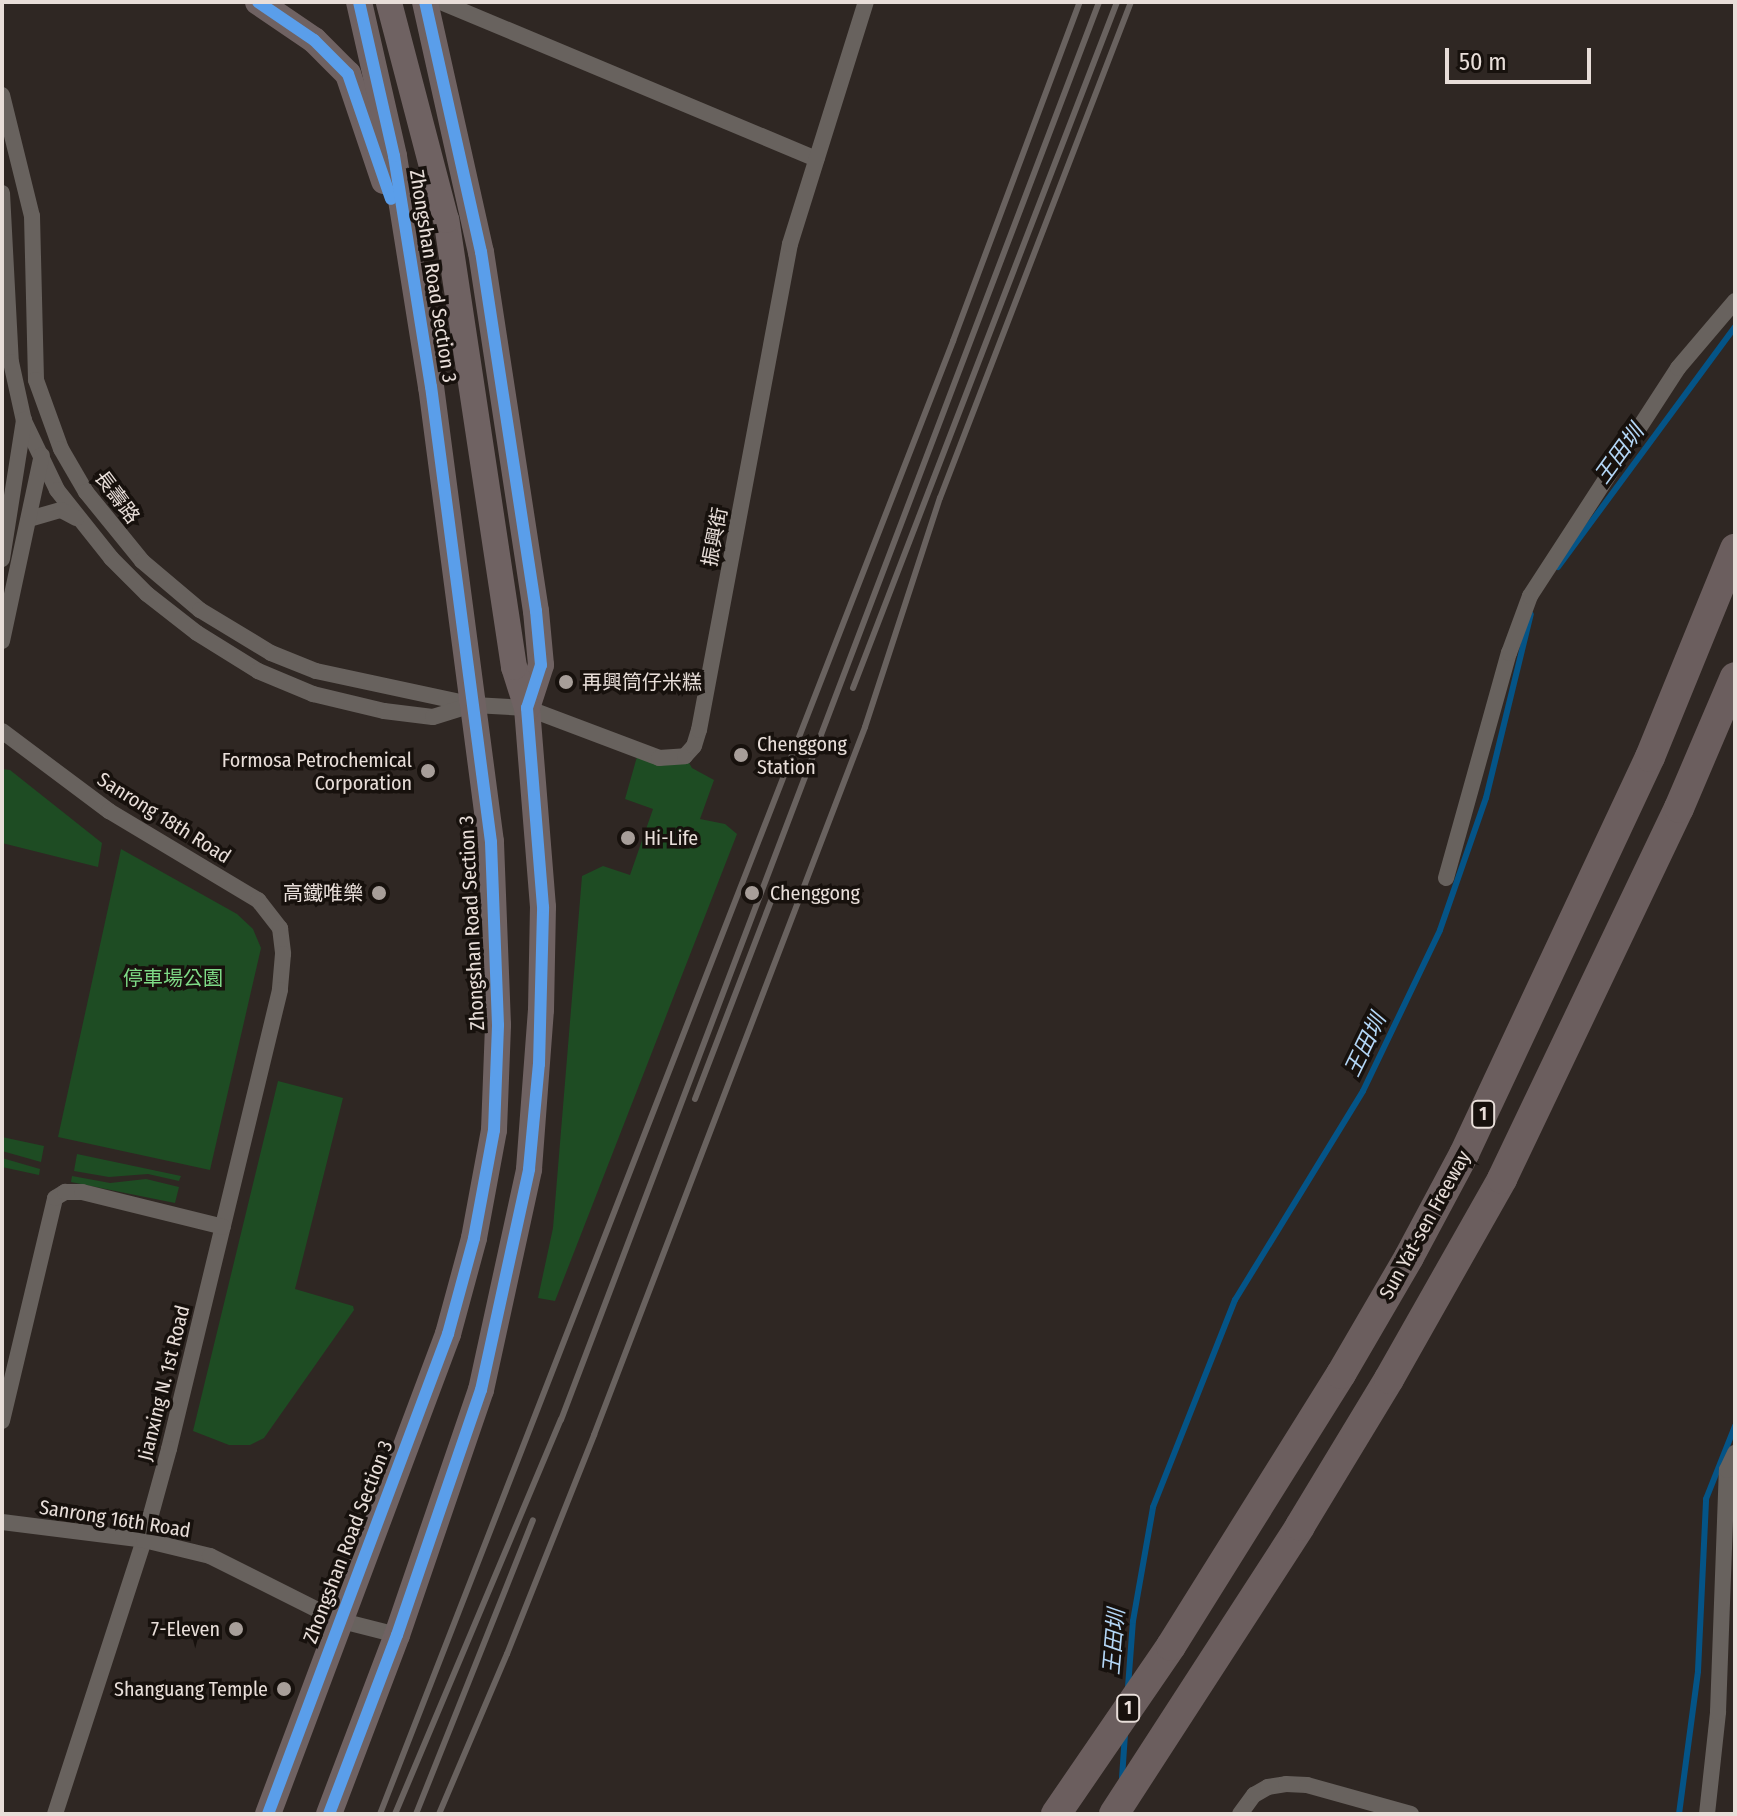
<!DOCTYPE html>
<html>
<head>
<meta charset="utf-8">
<style>
  body { margin:0 }
  #map { position:relative; width:1737px; height:1816px; overflow:hidden; background:#2f2723; font-family:"Fira Sans Condensed","Noto Sans TC",sans-serif }
  div>[style] { position:absolute }
  .green>* { inset:0; background:#1e4c23 }
  .stream>* { height:6px; margin:-3px; padding:0 3px; transform-origin:3px; border-radius:3px; background:#045487 }
  .street>* { height:16px; margin:-8px; padding:0 8px; transform-origin:8px; border-radius:8px; background:#68625e }
  .primary>* { height:26px; margin:-13px; padding:0 13px; transform-origin:13px; border-radius:13px; background:#6f6262 }
  .highway>* { height:30px; margin:-15px; padding:0 15px; transform-origin:15px; border-radius:15px; background:#6b5e5e }
  .rail>* { height:6px; margin:-3px; padding:0 3px; transform-origin:3px; border-radius:3px; background:#69625f }
  .cycleway>* { height:12px; margin:-6px; padding:0 6px; transform-origin:6px; border-radius:6px; background:#5a9eea }
  .dots>* { width:22px; height:22px; translate:-50% -50%; box-sizing:border-box; border:4px solid #17110d; border-radius:50% }
  span { translate:-50% -50%; white-space:nowrap; text-align:center; line-height:1.15; -webkit-text-stroke:7px #17110d; paint-order:stroke }
  .shield-label span { padding:2px 6px; background:#17110d; border:2px solid; border-radius:6px; -webkit-text-stroke-width:0 }
  .shield-label { font-size:18px; color:#e8ded9; font-weight:700 }
  .street-label { font-size:20px; color:#e8ded9 }
  .poi-label { font-size:20px; color:#e8ded9 }
  .left { translate:0 -50%; text-align:left }
  .right { translate:-100% -50%; text-align:right }
  .park-label { font-size:20px; color:#7eda86 }
  .water-label { font-size:22px; color:#b3d6f6; font-style:italic }
  .frame { position:absolute; inset:0; border:4px solid #e8ded9; pointer-events:none }
  .scale { position:absolute; left:1445px; top:48px; width:146px; height:36px; box-sizing:border-box; border:4px solid #e8ded9; border-top:0; padding-left:10px; font-size:24px; line-height:28px; white-space:nowrap; color:#e8ded9; -webkit-text-stroke:6px #17110d; paint-order:stroke }
</style>
</head>
<body>
<div id="map">
  <div class="green">
    <i style="clip-path:polygon(640px 746px,685px 756px,692px 768px,714px 780px,700px 819px,725px 824px,737px 834px,555px 1301px,538px 1298px,553px 1228px,582px 876px,603px 866px,630px 875px,653px 809px,625px 799px)"></i>
    <i style="clip-path:polygon(2px 769px,10px 770px,102px 843px,98px 867px,2px 843px)"></i>
    <i style="clip-path:polygon(121px 849px,237px 914px,253px 929px,261px 948px,210px 1170px,58px 1137px)"></i>
    <i style="clip-path:polygon(278px 1081px,343px 1098px,295px 1289px,353px 1306px,354px 1310px,264px 1438px,250px 1445px,229px 1445px,193px 1431px)"></i>
    <i style="clip-path:polygon(2px 1137px,44px 1146px,41px 1162px,2px 1151px)"></i>
    <i style="clip-path:polygon(77px 1154px,181px 1176px,179px 1181px,148px 1174px,109px 1177px,74px 1171px)"></i>
    <i style="clip-path:polygon(2px 1158px,40px 1169px,39px 1175px,2px 1167px)"></i>
    <i style="clip-path:polygon(72px 1176px,110px 1183px,146px 1179px,179px 1187px,175px 1203px,71px 1182px)"></i>
  </div>
  <div class="stream">
    <i style="left:1558px;top:567px;width:298px;rotate:-53.6deg"></i>
    <i style="left:1128px;top:1687px;width:66px;rotate:-85.7deg"></i>
    <i style="left:1133px;top:1621px;width:116px;rotate:-80deg"></i>
    <i style="left:1153px;top:1507px;width:223px;rotate:-68.4deg"></i>
    <i style="left:1235px;top:1300px;width:245px;rotate:-58.5deg"></i>
    <i style="left:1363px;top:1091px;width:178px;rotate:-64.4deg"></i>
    <i style="left:1440px;top:930px;width:140px;rotate:-70.8deg"></i>
    <i style="left:1486px;top:798px;width:189px;rotate:-76.3deg"></i>
    <i style="left:1122px;top:1778px;width:44px;rotate:-86.1deg"></i>
    <i style="left:1679px;top:1814px;width:144px;rotate:-82.4deg"></i>
    <i style="left:1698px;top:1671px;width:172px;rotate:-87.3deg"></i>
    <i style="left:1706px;top:1499px;width:79px;rotate:-68.3deg"></i>
  </div>
  <div class="street">
    <i style="left:441px;top:2px;width:407px;rotate:22.7deg"></i>
    <i style="left:2px;top:95px;width:125px;rotate:76.1deg"></i>
    <i style="left:32px;top:216px;width:164px;rotate:88.6deg"></i>
    <i style="left:36px;top:380px;width:73px;rotate:70.1deg"></i>
    <i style="left:61px;top:449px;width:50px;rotate:59.8deg"></i>
    <i style="left:86px;top:492px;width:89px;rotate:50.9deg"></i>
    <i style="left:142px;top:561px;width:76px;rotate:40.2deg"></i>
    <i style="left:200px;top:610px;width:83px;rotate:31.2deg"></i>
    <i style="left:271px;top:653px;width:48px;rotate:21.8deg"></i>
    <i style="left:316px;top:671px;width:162px;rotate:12.1deg"></i>
    <i style="left:474px;top:705px;width:53px;rotate:3.2deg"></i>
    <i style="left:527px;top:708px;width:141px;rotate:20.7deg"></i>
    <i style="left:659px;top:758px;width:26px;rotate:-4deg"></i>
    <i style="left:685px;top:756px;width:13px;rotate:-48deg"></i>
    <i style="left:694px;top:746px;width:17px;rotate:-73deg"></i>
    <i style="left:699px;top:730px;width:494px;rotate:-79.4deg"></i>
    <i style="left:790px;top:244px;width:254px;rotate:-72.6deg"></i>
    <i style="left:2px;top:193px;width:169px;rotate:87deg"></i>
    <i style="left:11px;top:362px;width:60px;rotate:77.6deg"></i>
    <i style="left:24px;top:421px;width:76px;rotate:64.4deg"></i>
    <i style="left:57px;top:490px;width:87px;rotate:51.5deg"></i>
    <i style="left:111px;top:558px;width:51px;rotate:45deg"></i>
    <i style="left:147px;top:594px;width:63px;rotate:38deg"></i>
    <i style="left:197px;top:633px;width:72px;rotate:31.9deg"></i>
    <i style="left:258px;top:671px;width:60px;rotate:22.7deg"></i>
    <i style="left:313px;top:694px;width:73px;rotate:13.5deg"></i>
    <i style="left:384px;top:711px;width:49px;rotate:7deg"></i>
    <i style="left:433px;top:717px;width:41px;rotate:-17.1deg"></i>
    <i style="left:29px;top:519px;width:33px;rotate:-16deg"></i>
    <i style="left:61px;top:510px;width:17px;rotate:28deg"></i>
    <i style="left:2px;top:559px;width:141px;rotate:-81deg"></i>
    <i style="left:2px;top:641px;width:190px;rotate:-77.9deg"></i>
    <i style="left:2px;top:731px;width:134px;rotate:36.8deg"></i>
    <i style="left:109px;top:811px;width:174px;rotate:30.9deg"></i>
    <i style="left:258px;top:900px;width:36px;rotate:52deg"></i>
    <i style="left:280px;top:928px;width:26px;rotate:83deg"></i>
    <i style="left:283px;top:954px;width:36px;rotate:95deg"></i>
    <i style="left:280px;top:990px;width:472px;rotate:103.6deg"></i>
    <i style="left:169px;top:1449px;width:94px;rotate:105.4deg"></i>
    <i style="left:144px;top:1540px;width:288px;rotate:108deg"></i>
    <i style="left:1446px;top:878px;width:234px;rotate:-74.4deg"></i>
    <i style="left:1509px;top:653px;width:61px;rotate:-69.8deg"></i>
    <i style="left:1530px;top:596px;width:272px;rotate:-57deg"></i>
    <i style="left:1678px;top:368px;width:88px;rotate:-49.6deg"></i>
    <i style="left:2px;top:1421px;width:229px;rotate:-76.6deg"></i>
    <i style="left:55px;top:1198px;width:12px;rotate:-31deg"></i>
    <i style="left:65px;top:1192px;width:17px"></i>
    <i style="left:82px;top:1192px;width:145px;rotate:13.9deg"></i>
    <i style="left:2px;top:1522px;width:143px;rotate:7.2deg"></i>
    <i style="left:144px;top:1540px;width:68px;rotate:13.6deg"></i>
    <i style="left:210px;top:1556px;width:143px;rotate:26.6deg"></i>
    <i style="left:338px;top:1620px;width:61px;rotate:14.3deg"></i>
    <i style="left:1240px;top:1814px;width:24px;rotate:-54deg"></i>
    <i style="left:1254px;top:1795px;width:16px;rotate:-30deg"></i>
    <i style="left:1268px;top:1787px;width:18px;rotate:-9deg"></i>
    <i style="left:1286px;top:1784px;width:21px;rotate:3deg"></i>
    <i style="left:1307px;top:1785px;width:108px;rotate:15.6deg"></i>
    <i style="left:1707px;top:1814px;width:103px;rotate:-83.8deg"></i>
    <i style="left:1718px;top:1712px;width:242px;rotate:-87.9deg"></i>
    <i style="left:1727px;top:1470px;width:19px;rotate:-65deg"></i>
  </div>
  <div class="primary">
    <i style="left:258px;top:2px;width:68px;rotate:34.2deg"></i>
    <i style="left:314px;top:40px;width:48px;rotate:45deg"></i>
    <i style="left:348px;top:74px;width:113px;rotate:71.4deg"></i>
    <i style="left:425px;top:2px;width:256px;rotate:77.4deg"></i>
    <i style="left:481px;top:252px;width:363px;rotate:81.3deg"></i>
    <i style="left:536px;top:611px;width:54px;rotate:84.7deg"></i>
    <i style="left:541px;top:665px;width:45px;rotate:108deg"></i>
    <i style="left:268px;top:1814px;width:513px;rotate:-69.44deg"></i>
    <i style="left:448px;top:1334px;width:99px;rotate:-74.8deg"></i>
    <i style="left:474px;top:1238px;width:110px;rotate:-79.5deg"></i>
    <i style="left:494px;top:1130px;width:105px;rotate:-87.8deg"></i>
    <i style="left:498px;top:1025px;width:183px;rotate:-92.2deg"></i>
    <i style="left:491px;top:842px;width:459px;rotate:-97.5deg"></i>
    <i style="left:431px;top:387px;width:234px;rotate:-99.1deg"></i>
    <i style="left:394px;top:156px;width:158px;rotate:-102.8deg"></i>
    <i style="left:329px;top:1814px;width:191px;rotate:-69.2deg"></i>
    <i style="left:397px;top:1635px;width:259px;rotate:-71.1deg"></i>
    <i style="left:481px;top:1390px;width:226px;rotate:-77.7deg"></i>
    <i style="left:529px;top:1169px;width:159px;rotate:-85.7deg"></i>
    <i style="left:541px;top:1010px;width:103px;rotate:-88.9deg"></i>
    <i style="left:543px;top:907px;width:200px;rotate:-94.6deg"></i>
    <i style="left:527px;top:708px;width:43px;rotate:-107.6deg"></i>
    <i style="left:514px;top:667px;width:452px;rotate:-98.6deg"></i>
    <i style="left:446px;top:220px;width:225px;rotate:-104.7deg"></i>
  </div>
  <div class="highway">
    <i style="left:1056px;top:1814px;width:204px;rotate:-55.6deg"></i>
    <i style="left:1171px;top:1646px;width:321px;rotate:-58deg"></i>
    <i style="left:1341px;top:1374px;width:135px;rotate:-59.8deg"></i>
    <i style="left:1409px;top:1257px;width:117px;rotate:-61.9deg"></i>
    <i style="left:1464px;top:1154px;width:438px;rotate:-64.9deg"></i>
    <i style="left:1650px;top:757px;width:225px;rotate:-67.8deg"></i>
    <i style="left:1114px;top:1814px;width:343px;rotate:-57.1deg"></i>
    <i style="left:1300px;top:1526px;width:172px;rotate:-58.8deg"></i>
    <i style="left:1389px;top:1379px;width:230px;rotate:-60.5deg"></i>
    <i style="left:1502px;top:1179px;width:411px;rotate:-64.5deg"></i>
    <i style="left:1679px;top:808px;width:142px;rotate:-66.9deg"></i>
  </div>
  <div class="rail">
    <i style="left:853px;top:688px;width:735px;rotate:-68.95deg"></i>
    <i style="left:695px;top:1099px;width:212px;rotate:-69deg"></i>
    <i style="left:380px;top:1814px;width:1581px;rotate:-68.74deg"></i>
    <i style="left:953px;top:341px;width:362px;rotate:-69.5deg"></i>
    <i style="left:395px;top:1814px;width:428px;rotate:-67.2deg"></i>
    <i style="left:561px;top:1420px;width:1517px;rotate:-69.22deg"></i>
    <i style="left:416px;top:1814px;width:316px;rotate:-68.3deg"></i>
    <i style="left:439px;top:1814px;width:174px;rotate:-67deg"></i>
    <i style="left:507px;top:1654px;width:236px;rotate:-68.3deg"></i>
    <i style="left:594px;top:1435px;width:758px;rotate:-69.05deg"></i>
    <i style="left:865px;top:727px;width:241px;rotate:-71.9deg"></i>
    <i style="left:940px;top:498px;width:532px;rotate:-68.94deg"></i>
  </div>
  <div class="cycleway">
    <i style="left:258px;top:2px;width:68px;rotate:34.2deg"></i>
    <i style="left:314px;top:40px;width:48px;rotate:45deg"></i>
    <i style="left:348px;top:74px;width:132px;rotate:71deg"></i>
    <i style="left:268px;top:1814px;width:513px;rotate:-69.44deg"></i>
    <i style="left:448px;top:1334px;width:99px;rotate:-74.8deg"></i>
    <i style="left:474px;top:1238px;width:110px;rotate:-79.5deg"></i>
    <i style="left:494px;top:1130px;width:105px;rotate:-87.8deg"></i>
    <i style="left:498px;top:1025px;width:183px;rotate:-92.2deg"></i>
    <i style="left:491px;top:842px;width:459px;rotate:-97.5deg"></i>
    <i style="left:431px;top:387px;width:234px;rotate:-99.1deg"></i>
    <i style="left:394px;top:156px;width:158px;rotate:-102.8deg"></i>
    <i style="left:329px;top:1814px;width:191px;rotate:-69.2deg"></i>
    <i style="left:397px;top:1635px;width:259px;rotate:-71.1deg"></i>
    <i style="left:481px;top:1390px;width:226px;rotate:-77.7deg"></i>
    <i style="left:529px;top:1169px;width:105px;rotate:-84.6deg"></i>
    <i style="left:539px;top:1064px;width:157px;rotate:-88.5deg"></i>
    <i style="left:543px;top:907px;width:200px;rotate:-94.6deg"></i>
    <i style="left:527px;top:708px;width:45px;rotate:-72deg"></i>
    <i style="left:541px;top:665px;width:54px;rotate:-95.3deg"></i>
    <i style="left:536px;top:611px;width:363px;rotate:-98.7deg"></i>
    <i style="left:481px;top:252px;width:256px;rotate:-102.6deg"></i>
  </div>
  <div class="dots">
    <i style="left:566px;top:682px;background:#a79e99"></i>
    <i style="left:741px;top:755px;background:#a79e99"></i>
    <i style="left:428px;top:771px;background:#a79e99"></i>
    <i style="left:628px;top:838px;background:#a79e99"></i>
    <i style="left:379px;top:893px;background:#a79e99"></i>
    <i style="left:752px;top:893px;background:#a79e99"></i>
    <i style="left:236px;top:1629px;background:#a79e99"></i>
    <i style="left:284px;top:1689px;background:#a79e99"></i>
  </div>
  <div class="shield-label">
    <span style="left:1483px;top:1114px">1</span>
    <span style="left:1128px;top:1708px">1</span>
  </div>
  <div class="street-label">
    <span style="left:433px;top:276px;rotate:81deg">Zhongshan Road Section 3</span>
    <span style="left:117px;top:497px;rotate:53deg">長壽路</span>
    <span style="left:715px;top:537px;rotate:-79deg">振興街</span>
    <span style="left:164px;top:818px;rotate:32deg">Sanrong 18th Road</span>
    <span style="left:472px;top:923px;rotate:-93deg">Zhongshan Road Section 3</span>
    <span style="left:1425px;top:1225px;rotate:-61deg">Sun Yat-sen Freeway</span>
    <span style="left:164px;top:1383px;rotate:-76deg">Jianxing N. 1st Road</span>
    <span style="left:115px;top:1519px;rotate:9deg">Sanrong 16th Road</span>
    <span style="left:348px;top:1542px;rotate:-69deg">Zhongshan Road Section 3</span>
  </div>
  <div class="poi-label">
    <span class="left" style="left:582px;top:682px">再興筒仔米糕</span>
    <span class="left" style="left:757px;top:756px">Chenggong<br>Station</span>
    <span class="right" style="left:412px;top:772px">Formosa Petrochemical<br>Corporation</span>
    <span class="left" style="left:644px;top:838px">Hi-Life</span>
    <span class="right" style="left:363px;top:893px">高鐵唯樂</span>
    <span class="left" style="left:770px;top:893px">Chenggong</span>
    <span class="right" style="left:220px;top:1629px">7-Eleven</span>
    <span class="right" style="left:268px;top:1689px">Shanguang Temple</span>
  </div>
  <div class="park-label">
    <span style="left:173px;top:978px">停車場公園</span>
  </div>
  <div class="water-label">
    <span style="left:1619px;top:454px;rotate:-54deg">王田圳</span>
    <span style="left:1365px;top:1045px;rotate:-64deg">王田圳</span>
    <span style="left:1114px;top:1642px;rotate:-85deg">王田圳</span>
  </div>
  <div class="frame"></div>
  <div class="scale">50 m</div>
</div>
</body>
</html>
